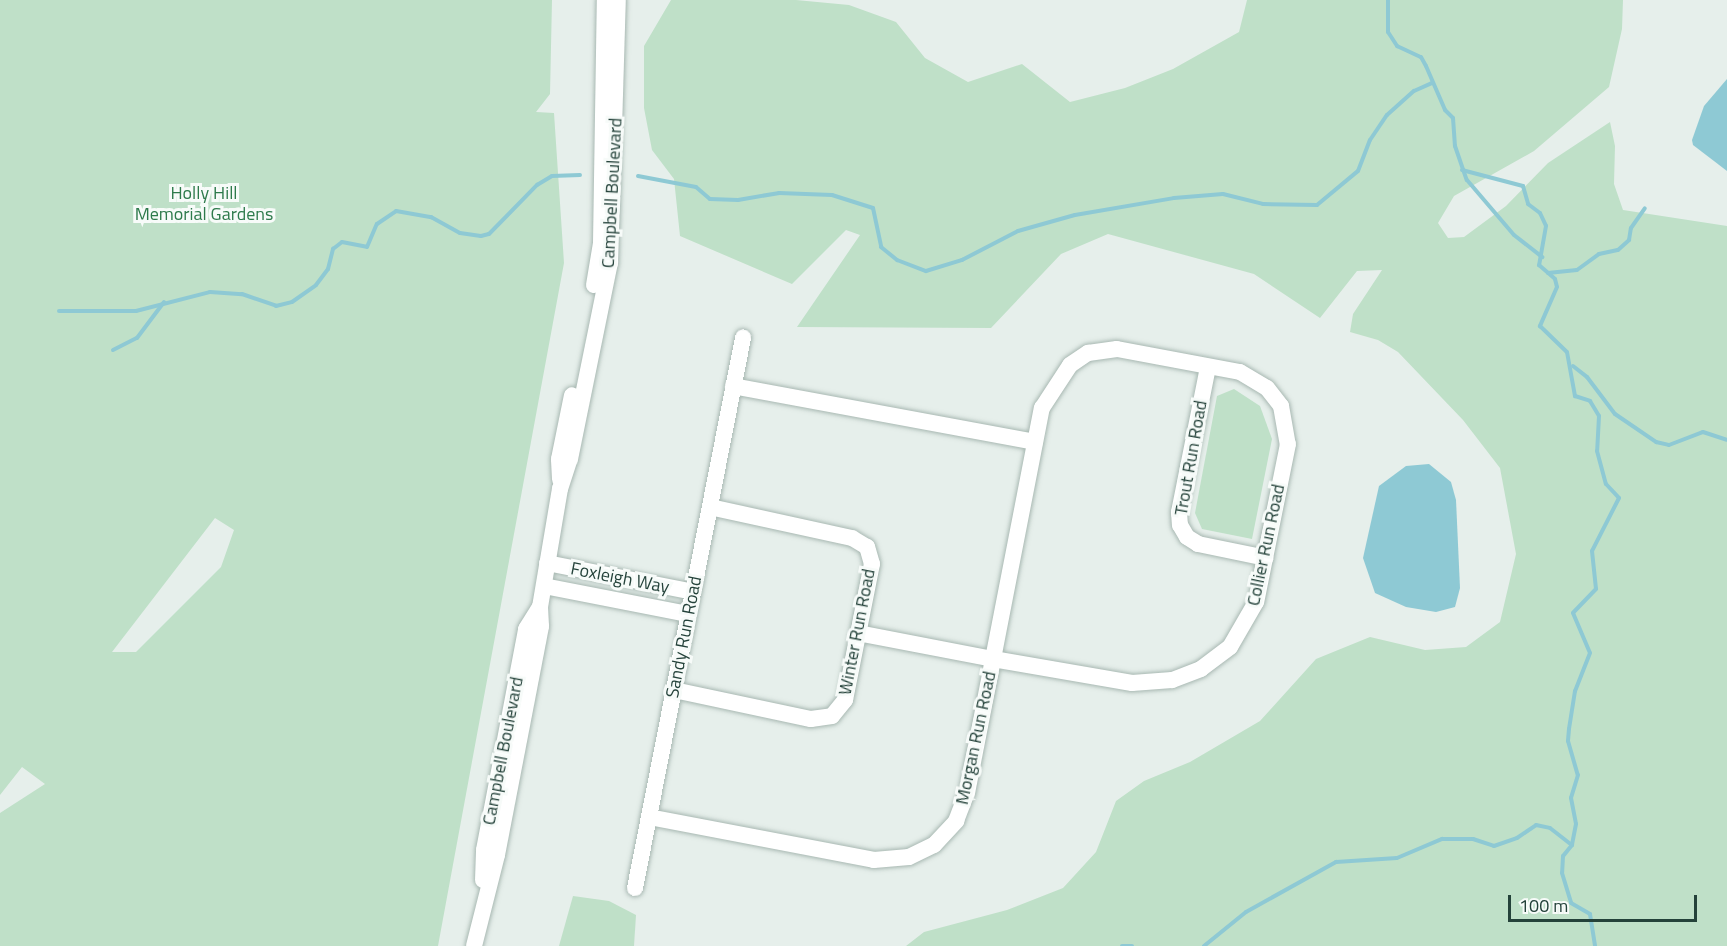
<!DOCTYPE html>
<html>
<head>
<meta charset="utf-8">
<style>
  body { margin:0 }
  #map { position:relative; width:1727px; height:946px; overflow:hidden; background:#e6efeb; font-family:"Titillium Web",sans-serif }
  div>[style] { position:absolute }
  .green>* { inset:0; background:#bfe0c8 }
  .water>* { inset:0; background:#8ec9d4 }
  .stream>* { height:4px; margin:-2px; padding:0 2px; transform-origin:2px; border-radius:2px; background:#8ec9d4 }
  .roads { filter:drop-shadow(0 0 2px #a8b8b2) drop-shadow(0 0 2px #a8b8b2) }
  .minor>* { height:16px; margin:-8px; padding:0 8px; transform-origin:8px; border-radius:8px; background:#fff }
  span { translate:-50% -50%; white-space:nowrap; text-align:center; line-height:1.15; -webkit-text-stroke:6px #f7fbf9; paint-order:stroke }
  .street-label { font-size:18px; color:#24423a }
  .park-label { font-size:18px; color:#2d7a4b }
  .scale { position:absolute; left:1508px; top:895px; width:189px; height:27px; box-sizing:border-box; border:3px solid #24423a; border-top:0; padding-left:8px; font-size:18px; line-height:21px; white-space:nowrap; color:#24423a; -webkit-text-stroke:4px #f7fbf9; paint-order:stroke }
</style>
</head>
<body>
<div id="map">
  <div class="green">
    <i style="clip-path:polygon(evenodd,0 0,552px 0,550px 94px,536px 112px,554px 113px,564px 263px,438px 946px,0 946px,0 813px,45px 784px,22px 767px,0 795px,0 0,215px 518px,234px 530px,221px 567px,136px 652px,112px 652px,215px 518px)"></i>
    <i style="clip-path:polygon(671px 0,796px 0,849px 5px,896px 22px,925px 58px,968px 82px,1022px 64px,1070px 102px,1125px 88px,1173px 69px,1239px 32px,1247px 0,1623px 0,1622px 29px,1609px 87px,1534px 151px,1454px 196px,1438px 223px,1448px 238px,1464px 237px,1506px 206px,1548px 163px,1610px 122px,1615px 146px,1614px 184px,1623px 210px,1727px 226px,1727px 946px,906px 946px,924px 932px,1007px 910px,1063px 888px,1096px 852px,1116px 801px,1144px 781px,1190px 762px,1260px 721px,1316px 659px,1370px 637px,1425px 650px,1466px 647px,1500px 622px,1516px 554px,1500px 468px,1463px 420px,1398px 352px,1378px 340px,1350px 332px,1353px 314px,1382px 270px,1357px 271px,1320px 318px,1254px 274px,1108px 234px,1061px 254px,991px 328px,797px 327px,860px 235px,846px 230px,792px 284px,680px 236px,674px 179px,652px 150px,644px 108px,644px 46px)"></i>
    <i style="clip-path:polygon(1234px 389px,1260px 406px,1272px 439px,1252px 539px,1202px 529px,1195px 513px,1217px 396px)"></i>
    <i style="clip-path:polygon(573px 896px,609px 901px,636px 915px,634px 946px,559px 946px)"></i>
  </div>
  <div class="water">
    <i style="clip-path:polygon(1727px 79px,1727px 171px,1693px 145px,1692px 140px,1704px 106px)"></i>
    <i style="clip-path:polygon(1429px 464px,1451px 482px,1456px 500px,1460px 588px,1455px 607px,1436px 612px,1406px 607px,1375px 593px,1363px 558px,1379px 486px,1406px 466px)"></i>
  </div>
  <div class="stream">
    <i style="left:1388px;top:0;width:32px;rotate:90deg"></i>
    <i style="left:1388px;top:32px;width:17px;rotate:57deg"></i>
    <i style="left:1397px;top:46px;width:26px;rotate:25deg"></i>
    <i style="left:1421px;top:57px;width:10px;rotate:61deg"></i>
    <i style="left:1426px;top:66px;width:48px;rotate:66.6deg"></i>
    <i style="left:1445px;top:110px;width:11px;rotate:45deg"></i>
    <i style="left:1453px;top:118px;width:28px;rotate:86deg"></i>
    <i style="left:1455px;top:146px;width:36px;rotate:71deg"></i>
    <i style="left:1467px;top:180px;width:72px;rotate:49.5deg"></i>
    <i style="left:1514px;top:235px;width:36px;rotate:38deg"></i>
    <i style="left:1462px;top:170px;width:63px;rotate:14.7deg"></i>
    <i style="left:1523px;top:186px;width:19px;rotate:74deg"></i>
    <i style="left:1528px;top:204px;width:15px;rotate:37deg"></i>
    <i style="left:1540px;top:213px;width:14px;rotate:65deg"></i>
    <i style="left:1546px;top:226px;width:40px;rotate:100deg"></i>
    <i style="left:1539px;top:265px;width:21px;rotate:41deg"></i>
    <i style="left:1555px;top:279px;width:8px;rotate:76deg"></i>
    <i style="left:1557px;top:287px;width:43px;rotate:113.6deg"></i>
    <i style="left:1540px;top:326px;width:37px;rotate:44deg"></i>
    <i style="left:1567px;top:352px;width:45px;rotate:79.7deg"></i>
    <i style="left:1575px;top:396px;width:16px;rotate:18deg"></i>
    <i style="left:1590px;top:401px;width:17px;rotate:59deg"></i>
    <i style="left:1599px;top:416px;width:35px;rotate:93deg"></i>
    <i style="left:1597px;top:451px;width:34px;rotate:75deg"></i>
    <i style="left:1606px;top:484px;width:19px;rotate:47deg"></i>
    <i style="left:1619px;top:498px;width:59px;rotate:117deg"></i>
    <i style="left:1592px;top:551px;width:38px;rotate:84deg"></i>
    <i style="left:1596px;top:589px;width:33px;rotate:134deg"></i>
    <i style="left:1573px;top:613px;width:43px;rotate:67deg"></i>
    <i style="left:1590px;top:653px;width:41px;rotate:111.5deg"></i>
    <i style="left:1575px;top:691px;width:38px;rotate:99deg"></i>
    <i style="left:1569px;top:729px;width:12px;rotate:95deg"></i>
    <i style="left:1568px;top:741px;width:35px;rotate:74deg"></i>
    <i style="left:1578px;top:775px;width:24px;rotate:107deg"></i>
    <i style="left:1571px;top:798px;width:26px;rotate:79deg"></i>
    <i style="left:1576px;top:824px;width:21px;rotate:101deg"></i>
    <i style="left:1572px;top:845px;width:14px;rotate:129deg"></i>
    <i style="left:1563px;top:856px;width:17px;rotate:93deg"></i>
    <i style="left:1562px;top:873px;width:31px;rotate:73deg"></i>
    <i style="left:1571px;top:903px;width:22px;rotate:30deg"></i>
    <i style="left:1590px;top:914px;width:32px;rotate:81deg"></i>
    <i style="left:638px;top:176px;width:59px;rotate:10.7deg"></i>
    <i style="left:696px;top:187px;width:18px;rotate:41deg"></i>
    <i style="left:710px;top:199px;width:28px;rotate:2deg"></i>
    <i style="left:738px;top:200px;width:42px;rotate:-9.7deg"></i>
    <i style="left:779px;top:193px;width:53px;rotate:2.2deg"></i>
    <i style="left:832px;top:195px;width:43px;rotate:17.6deg"></i>
    <i style="left:873px;top:208px;width:40px;rotate:78deg"></i>
    <i style="left:881px;top:247px;width:21px;rotate:39deg"></i>
    <i style="left:897px;top:260px;width:31px;rotate:21deg"></i>
    <i style="left:926px;top:271px;width:38px;rotate:-17deg"></i>
    <i style="left:962px;top:260px;width:63px;rotate:-27.4deg"></i>
    <i style="left:1018px;top:231px;width:59px;rotate:-15.7deg"></i>
    <i style="left:1075px;top:215px;width:100px;rotate:-9.7deg"></i>
    <i style="left:1174px;top:198px;width:49px;rotate:-4.7deg"></i>
    <i style="left:1223px;top:194px;width:41px;rotate:14deg"></i>
    <i style="left:1263px;top:204px;width:54px;rotate:1.1deg"></i>
    <i style="left:1317px;top:205px;width:53px;rotate:-39.7deg"></i>
    <i style="left:1358px;top:171px;width:33px;rotate:-69deg"></i>
    <i style="left:1370px;top:140px;width:30px;rotate:-56deg"></i>
    <i style="left:1387px;top:115px;width:36px;rotate:-42deg"></i>
    <i style="left:1414px;top:91px;width:20px;rotate:-24deg"></i>
    <i style="left:1548px;top:273px;width:29px;rotate:-6deg"></i>
    <i style="left:1577px;top:270px;width:27px;rotate:-36deg"></i>
    <i style="left:1599px;top:254px;width:19px;rotate:-12deg"></i>
    <i style="left:1618px;top:250px;width:15px;rotate:-42deg"></i>
    <i style="left:1629px;top:240px;width:12px;rotate:-81deg"></i>
    <i style="left:1631px;top:228px;width:24px;rotate:-55deg"></i>
    <i style="left:59px;top:311px;width:77px"></i>
    <i style="left:136px;top:311px;width:76px;rotate:-14.4deg"></i>
    <i style="left:210px;top:292px;width:32px;rotate:4deg"></i>
    <i style="left:242px;top:294px;width:36px;rotate:19deg"></i>
    <i style="left:276px;top:306px;width:16px;rotate:-14deg"></i>
    <i style="left:292px;top:302px;width:29px;rotate:-35deg"></i>
    <i style="left:316px;top:285px;width:20px;rotate:-53deg"></i>
    <i style="left:328px;top:269px;width:21px;rotate:-76deg"></i>
    <i style="left:333px;top:249px;width:11px;rotate:-38deg"></i>
    <i style="left:342px;top:242px;width:25px;rotate:11deg"></i>
    <i style="left:367px;top:247px;width:25px;rotate:-67deg"></i>
    <i style="left:377px;top:224px;width:23px;rotate:-34deg"></i>
    <i style="left:396px;top:211px;width:36px;rotate:10deg"></i>
    <i style="left:431px;top:217px;width:33px;rotate:29deg"></i>
    <i style="left:460px;top:233px;width:21px;rotate:8deg"></i>
    <i style="left:481px;top:236px;width:8px;rotate:-14deg"></i>
    <i style="left:489px;top:234px;width:69px;rotate:-45.6deg"></i>
    <i style="left:537px;top:185px;width:17px;rotate:-31deg"></i>
    <i style="left:552px;top:176px;width:28px;rotate:-2deg"></i>
    <i style="left:113px;top:350px;width:27px;rotate:-27deg"></i>
    <i style="left:137px;top:338px;width:45px;rotate:-53.1deg"></i>
    <i style="left:1573px;top:366px;width:18px;rotate:38deg"></i>
    <i style="left:1587px;top:377px;width:46px;rotate:52.9deg"></i>
    <i style="left:1615px;top:414px;width:50px;rotate:34.3deg"></i>
    <i style="left:1656px;top:442px;width:13px;rotate:13deg"></i>
    <i style="left:1669px;top:445px;width:36px;rotate:-21deg"></i>
    <i style="left:1703px;top:432px;width:25px;rotate:18deg"></i>
    <i style="left:1122px;top:946px;width:10px"></i>
    <i style="left:1204px;top:946px;width:54px;rotate:-39deg"></i>
    <i style="left:1246px;top:912px;width:103px;rotate:-29.1deg"></i>
    <i style="left:1336px;top:862px;width:61px;rotate:-3.8deg"></i>
    <i style="left:1397px;top:858px;width:49px;rotate:-22.9deg"></i>
    <i style="left:1442px;top:839px;width:31px"></i>
    <i style="left:1473px;top:839px;width:22px;rotate:18deg"></i>
    <i style="left:1494px;top:846px;width:24px;rotate:-19deg"></i>
    <i style="left:1517px;top:838px;width:23px;rotate:-34deg"></i>
    <i style="left:1536px;top:825px;width:14px;rotate:12deg"></i>
    <i style="left:1550px;top:828px;width:28px;rotate:38deg"></i>
  </div>
  <div class="roads">
    <div class="minor">
      <i style="left:594px;top:285px;width:43px;rotate:-80.5deg"></i>
      <i style="left:601px;top:243px;width:243px;rotate:-89.1deg"></i>
      <i style="left:1208px;top:367px;width:148px;rotate:101.3deg"></i>
      <i style="left:1179px;top:512px;width:13px;rotate:86deg"></i>
      <i style="left:1180px;top:525px;width:14px;rotate:60deg"></i>
      <i style="left:1187px;top:537px;width:13px;rotate:32deg"></i>
      <i style="left:1198px;top:544px;width:69px;rotate:11.6deg"></i>
      <i style="left:733px;top:386px;width:307px;rotate:10.5deg"></i>
      <i style="left:560px;top:479px;width:20px;rotate:-93deg"></i>
      <i style="left:559px;top:459px;width:65px;rotate:-78.5deg"></i>
      <i style="left:547px;top:563px;width:149px;rotate:11.2deg"></i>
      <i style="left:544px;top:586px;width:147px;rotate:11deg"></i>
      <i style="left:674px;top:690px;width:140px;rotate:12deg"></i>
      <i style="left:811px;top:719px;width:21px;rotate:-8deg"></i>
      <i style="left:832px;top:716px;width:21px;rotate:-51deg"></i>
      <i style="left:845px;top:700px;width:139px;rotate:-78.8deg"></i>
      <i style="left:872px;top:564px;width:18px;rotate:-106deg"></i>
      <i style="left:867px;top:547px;width:17px;rotate:-149deg"></i>
      <i style="left:852px;top:538px;width:145px;rotate:-167.7deg"></i>
      <i style="left:649px;top:817px;width:229px;rotate:10.8deg"></i>
      <i style="left:874px;top:860px;width:35px;rotate:-5deg"></i>
      <i style="left:909px;top:857px;width:28px;rotate:-26deg"></i>
      <i style="left:934px;top:845px;width:33px;rotate:-47deg"></i>
      <i style="left:956px;top:821px;width:30px;rotate:-69deg"></i>
      <i style="left:967px;top:793px;width:136px;rotate:-79deg"></i>
      <i style="left:993px;top:659px;width:256px;rotate:-79deg"></i>
      <i style="left:1042px;top:408px;width:51px;rotate:-56.9deg"></i>
      <i style="left:1070px;top:365px;width:22px;rotate:-34deg"></i>
      <i style="left:1088px;top:353px;width:29px;rotate:-8deg"></i>
      <i style="left:1117px;top:349px;width:125px;rotate:10.6deg"></i>
      <i style="left:1240px;top:372px;width:31px;rotate:31deg"></i>
      <i style="left:1267px;top:388px;width:23px;rotate:52deg"></i>
      <i style="left:1281px;top:406px;width:39px;rotate:80deg"></i>
      <i style="left:1288px;top:444px;width:161px;rotate:101.4deg"></i>
      <i style="left:1256px;top:602px;width:52px;rotate:120deg"></i>
      <i style="left:1230px;top:647px;width:36px;rotate:143deg"></i>
      <i style="left:1201px;top:669px;width:31px;rotate:159deg"></i>
      <i style="left:1172px;top:680px;width:40px;rotate:175.7deg"></i>
      <i style="left:1132px;top:683px;width:141px;rotate:-170.2deg"></i>
      <i style="left:993px;top:659px;width:137px;rotate:-169.1deg"></i>
      <i style="left:483px;top:880px;width:30px;rotate:-88deg"></i>
      <i style="left:484px;top:850px;width:225px;rotate:-79.2deg"></i>
      <i style="left:526px;top:629px;width:26px;rotate:-58deg"></i>
      <i style="left:635px;top:888px;width:561px;rotate:-78.89deg"></i>
      <i style="left:474px;top:946px;width:94px;rotate:-75.8deg"></i>
      <i style="left:497px;top:855px;width:233px;rotate:-79.1deg"></i>
      <i style="left:541px;top:626px;width:19px;rotate:-93deg"></i>
      <i style="left:540px;top:607px;width:120px;rotate:-80.4deg"></i>
      <i style="left:560px;top:489px;width:32px;rotate:-72deg"></i>
      <i style="left:570px;top:459px;width:200px;rotate:-78.5deg"></i>
      <i style="left:610px;top:263px;width:263px;rotate:-88.3deg"></i>
    </div>
  </div>
  <div class="street-label">
    <span style="left:612px;top:193px;rotate:-87deg">Campbell Boulevard</span>
    <span style="left:1191px;top:458px;rotate:-80deg">Trout Run Road</span>
    <span style="left:1266px;top:545px;rotate:-78deg">Collier Run Road</span>
    <span style="left:620px;top:578px;rotate:11deg">Foxleigh Way</span>
    <span style="left:857px;top:632px;rotate:-79deg">Winter Run Road</span>
    <span style="left:684px;top:637px;rotate:-79deg">Sandy Run Road</span>
    <span style="left:976px;top:738px;rotate:-78deg">Morgan Run Road</span>
    <span style="left:503px;top:751px;rotate:-79deg">Campbell Boulevard</span>
  </div>
  <div class="park-label">
    <span style="left:204px;top:204px">Holly Hill<br>Memorial Gardens</span>
  </div>
  <div class="scale">100 m</div>
</div>
</body>
</html>
